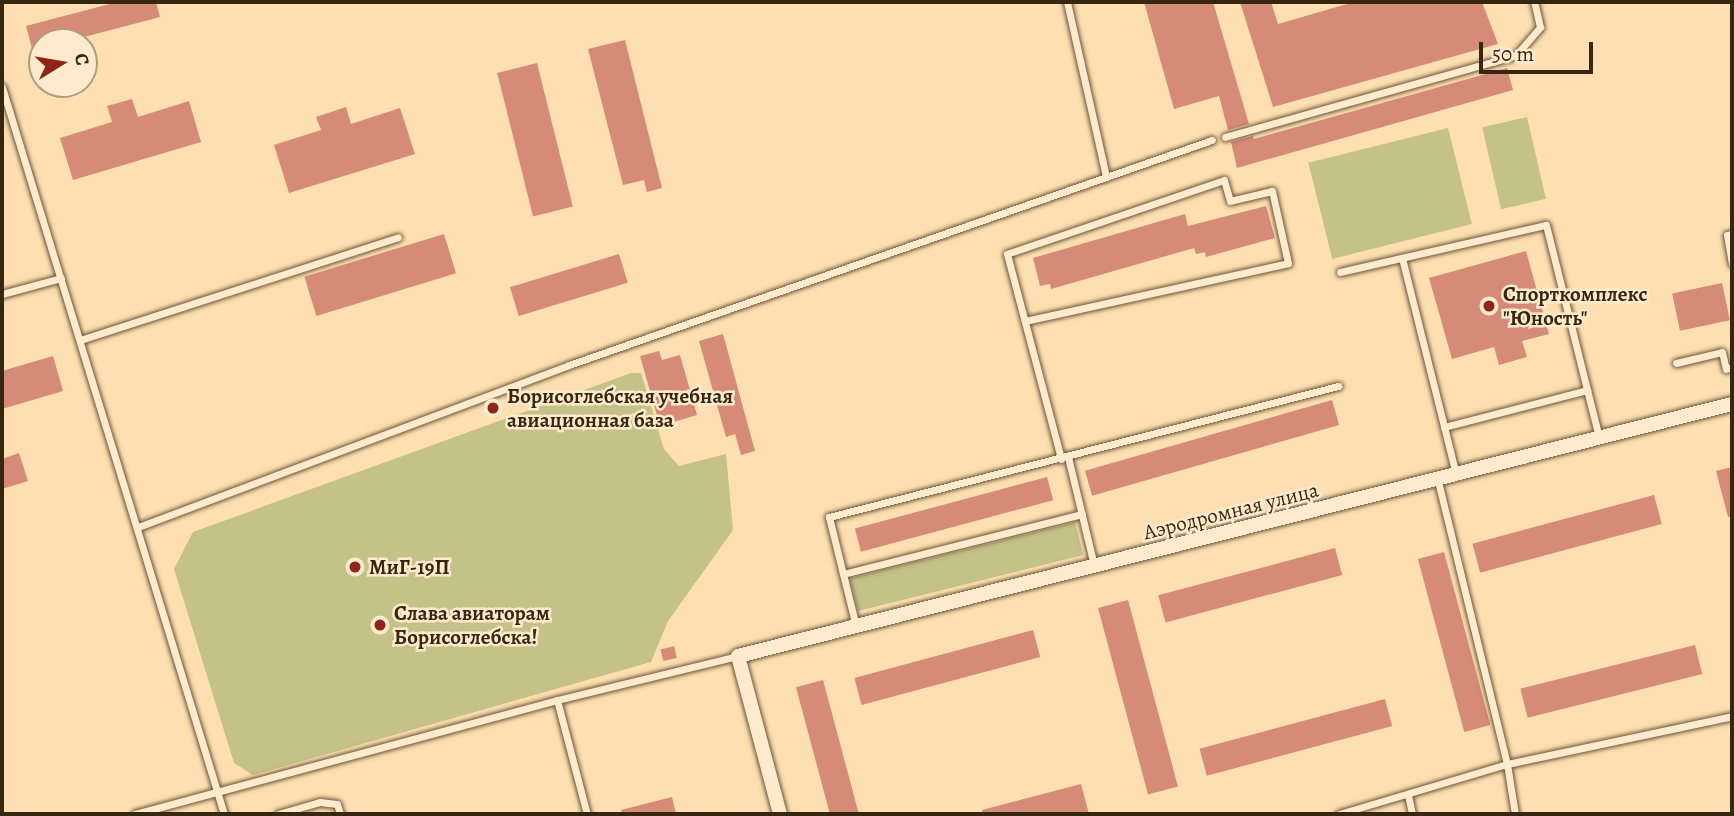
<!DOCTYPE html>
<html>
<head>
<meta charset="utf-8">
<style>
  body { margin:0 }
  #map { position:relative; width:1734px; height:816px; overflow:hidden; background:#fedfb1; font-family:Alegreya,serif }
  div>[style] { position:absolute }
  .green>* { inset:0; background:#c4c189; transform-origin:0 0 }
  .building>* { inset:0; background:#d68a78; transform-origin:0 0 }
  .roads { filter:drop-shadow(0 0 2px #6a5538) drop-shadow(0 0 2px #6a5538) }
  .service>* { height:7px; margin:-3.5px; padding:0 3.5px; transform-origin:3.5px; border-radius:3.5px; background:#feeacc }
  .minor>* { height:14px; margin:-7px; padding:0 7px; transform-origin:7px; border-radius:7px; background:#feeacc }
  .dots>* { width:19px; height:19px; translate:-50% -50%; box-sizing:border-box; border:4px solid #feeacc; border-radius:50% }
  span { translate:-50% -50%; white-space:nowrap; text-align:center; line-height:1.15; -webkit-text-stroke:5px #feeacc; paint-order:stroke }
  .poi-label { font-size:21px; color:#382710; font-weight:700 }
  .left { translate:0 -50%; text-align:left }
  .street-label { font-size:21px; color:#382710 }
  .frame { position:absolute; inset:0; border:4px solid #382710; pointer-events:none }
  .north { position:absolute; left:28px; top:28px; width:70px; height:70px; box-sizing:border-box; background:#feeacc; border:2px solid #af9c81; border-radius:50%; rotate:79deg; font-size:19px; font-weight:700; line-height:28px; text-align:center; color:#382710 }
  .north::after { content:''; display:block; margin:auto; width:24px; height:32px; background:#8f2418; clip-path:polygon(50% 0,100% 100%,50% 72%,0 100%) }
  .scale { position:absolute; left:1479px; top:42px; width:114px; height:32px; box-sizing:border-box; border:4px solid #382710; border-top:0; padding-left:9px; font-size:21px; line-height:24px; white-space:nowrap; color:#382710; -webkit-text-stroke:5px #feeacc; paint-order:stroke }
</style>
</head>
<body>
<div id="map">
  <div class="green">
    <i style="left:1527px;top:117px;width:84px;height:46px;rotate:77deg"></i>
    <i style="left:1448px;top:128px;width:99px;height:144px;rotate:76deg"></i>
    <i style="clip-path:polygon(631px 373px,641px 373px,664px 449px,679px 466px,726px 454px,733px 530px,668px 621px,651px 662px,253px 775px,234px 763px,174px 569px,193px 532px)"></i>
    <i style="left:1075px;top:522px;width:34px;height:232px;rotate:76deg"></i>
  </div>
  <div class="building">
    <i style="clip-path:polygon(117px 2px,156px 2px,160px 17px,65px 42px,42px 42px,42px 71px,38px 71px,26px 26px)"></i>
    <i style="clip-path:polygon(1144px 2px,1213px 2px,1249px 124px,1228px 130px,1219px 96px,1174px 109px)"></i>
    <i style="clip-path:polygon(1240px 2px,1271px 2px,1278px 24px,1354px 2px,1482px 2px,1498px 44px,1273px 107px)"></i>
    <i style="clip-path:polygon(625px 40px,662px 188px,647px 192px,644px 180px,623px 185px,588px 49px)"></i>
    <i style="left:537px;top:63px;width:148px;height:41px;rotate:76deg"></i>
    <i style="clip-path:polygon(1507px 68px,1513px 90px,1237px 168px,1231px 142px,1253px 136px,1254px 139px)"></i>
    <i style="clip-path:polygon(132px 99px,138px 117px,189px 101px,201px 142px,73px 180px,60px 138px,112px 122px,107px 106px)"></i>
    <i style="clip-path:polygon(346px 107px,351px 124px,400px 108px,415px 154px,289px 193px,274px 145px,321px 130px,316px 117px)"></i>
    <i style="clip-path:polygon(1266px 206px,1275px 238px,1206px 257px,1205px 252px,1196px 254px,1194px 248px,1051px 289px,1050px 284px,1040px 286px,1033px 258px,1185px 214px,1188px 226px)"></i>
    <i style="left:444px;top:234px;width:41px;height:146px;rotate:73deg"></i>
    <i style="clip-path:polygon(1526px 251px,1549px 334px,1522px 341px,1527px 357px,1499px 365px,1494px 347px,1452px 359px,1429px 278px)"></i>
    <i style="left:619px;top:254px;width:30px;height:114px;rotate:73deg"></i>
    <i style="left:1722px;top:283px;width:38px;height:51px;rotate:78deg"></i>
    <i style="clip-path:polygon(723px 334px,755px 451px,741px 455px,735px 434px,726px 437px,699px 341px)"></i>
    <i style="clip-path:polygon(659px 351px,662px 360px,680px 355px,697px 415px,660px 426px,640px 356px)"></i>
    <i style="clip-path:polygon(53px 356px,63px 391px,2px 409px,2px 371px)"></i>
    <i style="left:1332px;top:400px;width:26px;height:257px;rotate:74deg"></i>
    <i style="clip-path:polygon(19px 453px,28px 481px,2px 489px,2px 459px)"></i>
    <i style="clip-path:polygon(1732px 467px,1732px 517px,1728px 517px,1716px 471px)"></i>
    <i style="left:1047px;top:477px;width:24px;height:199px;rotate:75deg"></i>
    <i style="left:1654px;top:495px;width:30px;height:188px;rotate:75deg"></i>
    <i style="left:1335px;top:548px;width:28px;height:183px;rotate:75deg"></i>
    <i style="left:1444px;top:552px;width:179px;height:27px;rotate:75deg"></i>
    <i style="left:1128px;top:600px;width:193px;height:31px;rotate:75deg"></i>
    <i style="left:1033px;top:630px;width:28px;height:185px;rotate:75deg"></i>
    <i style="left:1695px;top:645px;width:30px;height:180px;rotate:76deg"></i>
    <i style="left:674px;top:646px;width:12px;height:14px;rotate:76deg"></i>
    <i style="left:823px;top:680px;width:139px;height:28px;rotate:75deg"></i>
    <i style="left:1385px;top:699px;width:28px;height:192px;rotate:75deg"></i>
    <i style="clip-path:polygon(1081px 784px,1089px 814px,982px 814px,982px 810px)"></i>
    <i style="clip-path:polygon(672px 797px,676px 814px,622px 814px,621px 810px)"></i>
  </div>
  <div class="roads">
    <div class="service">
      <i style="left:1067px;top:2px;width:179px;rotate:77.4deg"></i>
      <i style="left:2px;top:87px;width:760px;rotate:73.02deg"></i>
      <i style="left:1225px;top:137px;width:302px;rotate:-15.7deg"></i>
      <i style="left:1516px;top:55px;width:37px;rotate:-49deg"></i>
      <i style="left:1540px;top:27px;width:26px;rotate:-103deg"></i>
      <i style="left:1732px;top:234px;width:5px;rotate:169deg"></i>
      <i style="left:1727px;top:235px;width:29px;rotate:80deg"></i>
      <i style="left:1402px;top:258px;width:223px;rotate:76deg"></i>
      <i style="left:1340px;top:272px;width:211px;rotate:-12.9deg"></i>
      <i style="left:1546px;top:225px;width:219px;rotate:76deg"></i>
      <i style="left:2px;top:294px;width:61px;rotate:-15.2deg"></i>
      <i style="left:1025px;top:321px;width:269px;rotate:-12.4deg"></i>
      <i style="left:1288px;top:263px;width:74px;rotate:-102.5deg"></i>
      <i style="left:1272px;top:191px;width:43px;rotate:166.6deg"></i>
      <i style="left:1230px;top:201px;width:22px;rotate:-106deg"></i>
      <i style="left:1224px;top:180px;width:229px;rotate:161.2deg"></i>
      <i style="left:1007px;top:254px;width:212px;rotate:75.2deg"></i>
      <i style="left:80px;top:340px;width:334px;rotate:-17.9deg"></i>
      <i style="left:1676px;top:363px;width:47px;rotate:-13.4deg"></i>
      <i style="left:1722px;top:352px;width:17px;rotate:77deg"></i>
      <i style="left:1726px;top:369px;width:6px;rotate:-18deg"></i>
      <i style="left:1444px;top:427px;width:148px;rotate:-14.5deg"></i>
      <i style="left:1068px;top:457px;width:111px;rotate:76.5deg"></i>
      <i style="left:1438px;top:481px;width:291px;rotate:76.3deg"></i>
      <i style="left:1507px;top:764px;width:51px;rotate:80.9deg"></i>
      <i style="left:1082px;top:514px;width:246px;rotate:165.9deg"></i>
      <i style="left:843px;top:574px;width:59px;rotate:-103.8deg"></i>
      <i style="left:829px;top:517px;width:526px;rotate:-14.43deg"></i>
      <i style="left:138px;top:527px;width:460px;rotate:-20.6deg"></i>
      <i style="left:569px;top:365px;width:681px;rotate:-19.29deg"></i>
      <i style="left:843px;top:574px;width:54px;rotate:76deg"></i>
      <i style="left:557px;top:700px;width:118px;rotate:75.3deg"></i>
      <i style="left:1408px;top:795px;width:19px;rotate:78deg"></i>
      <i style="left:135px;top:814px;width:437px;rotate:-15.1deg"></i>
      <i style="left:557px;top:700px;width:186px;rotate:-13.7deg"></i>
      <i style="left:278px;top:814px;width:44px;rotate:-15.9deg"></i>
      <i style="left:320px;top:802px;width:17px;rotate:7deg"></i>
      <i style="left:337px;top:804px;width:10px;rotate:73deg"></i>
      <i style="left:1339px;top:814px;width:175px;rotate:-16.6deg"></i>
      <i style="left:1507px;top:764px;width:230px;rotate:-12deg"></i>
    </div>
    <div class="minor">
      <i style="left:780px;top:814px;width:163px;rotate:-104.9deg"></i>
      <i style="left:738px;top:656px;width:1025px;rotate:-14.23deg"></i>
    </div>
  </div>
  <div class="dots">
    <i style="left:1489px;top:306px;background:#8f2418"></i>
    <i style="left:493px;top:408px;background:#8f2418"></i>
    <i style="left:355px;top:567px;background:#8f2418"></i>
    <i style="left:380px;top:625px;background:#8f2418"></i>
  </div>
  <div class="poi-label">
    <span class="left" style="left:1503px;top:306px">Спорткомплекс<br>"Юность"</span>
    <span class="left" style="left:507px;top:408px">Борисоглебская учебная<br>авиационная база</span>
    <span class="left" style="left:369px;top:567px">МиГ-19П</span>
    <span class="left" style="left:394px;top:625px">Слава авиаторам<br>Борисоглебска!</span>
  </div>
  <div class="street-label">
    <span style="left:1231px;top:511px;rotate:-14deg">Аэродромная улица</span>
  </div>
  <div class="frame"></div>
  <div class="north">С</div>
  <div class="scale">50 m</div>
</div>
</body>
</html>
